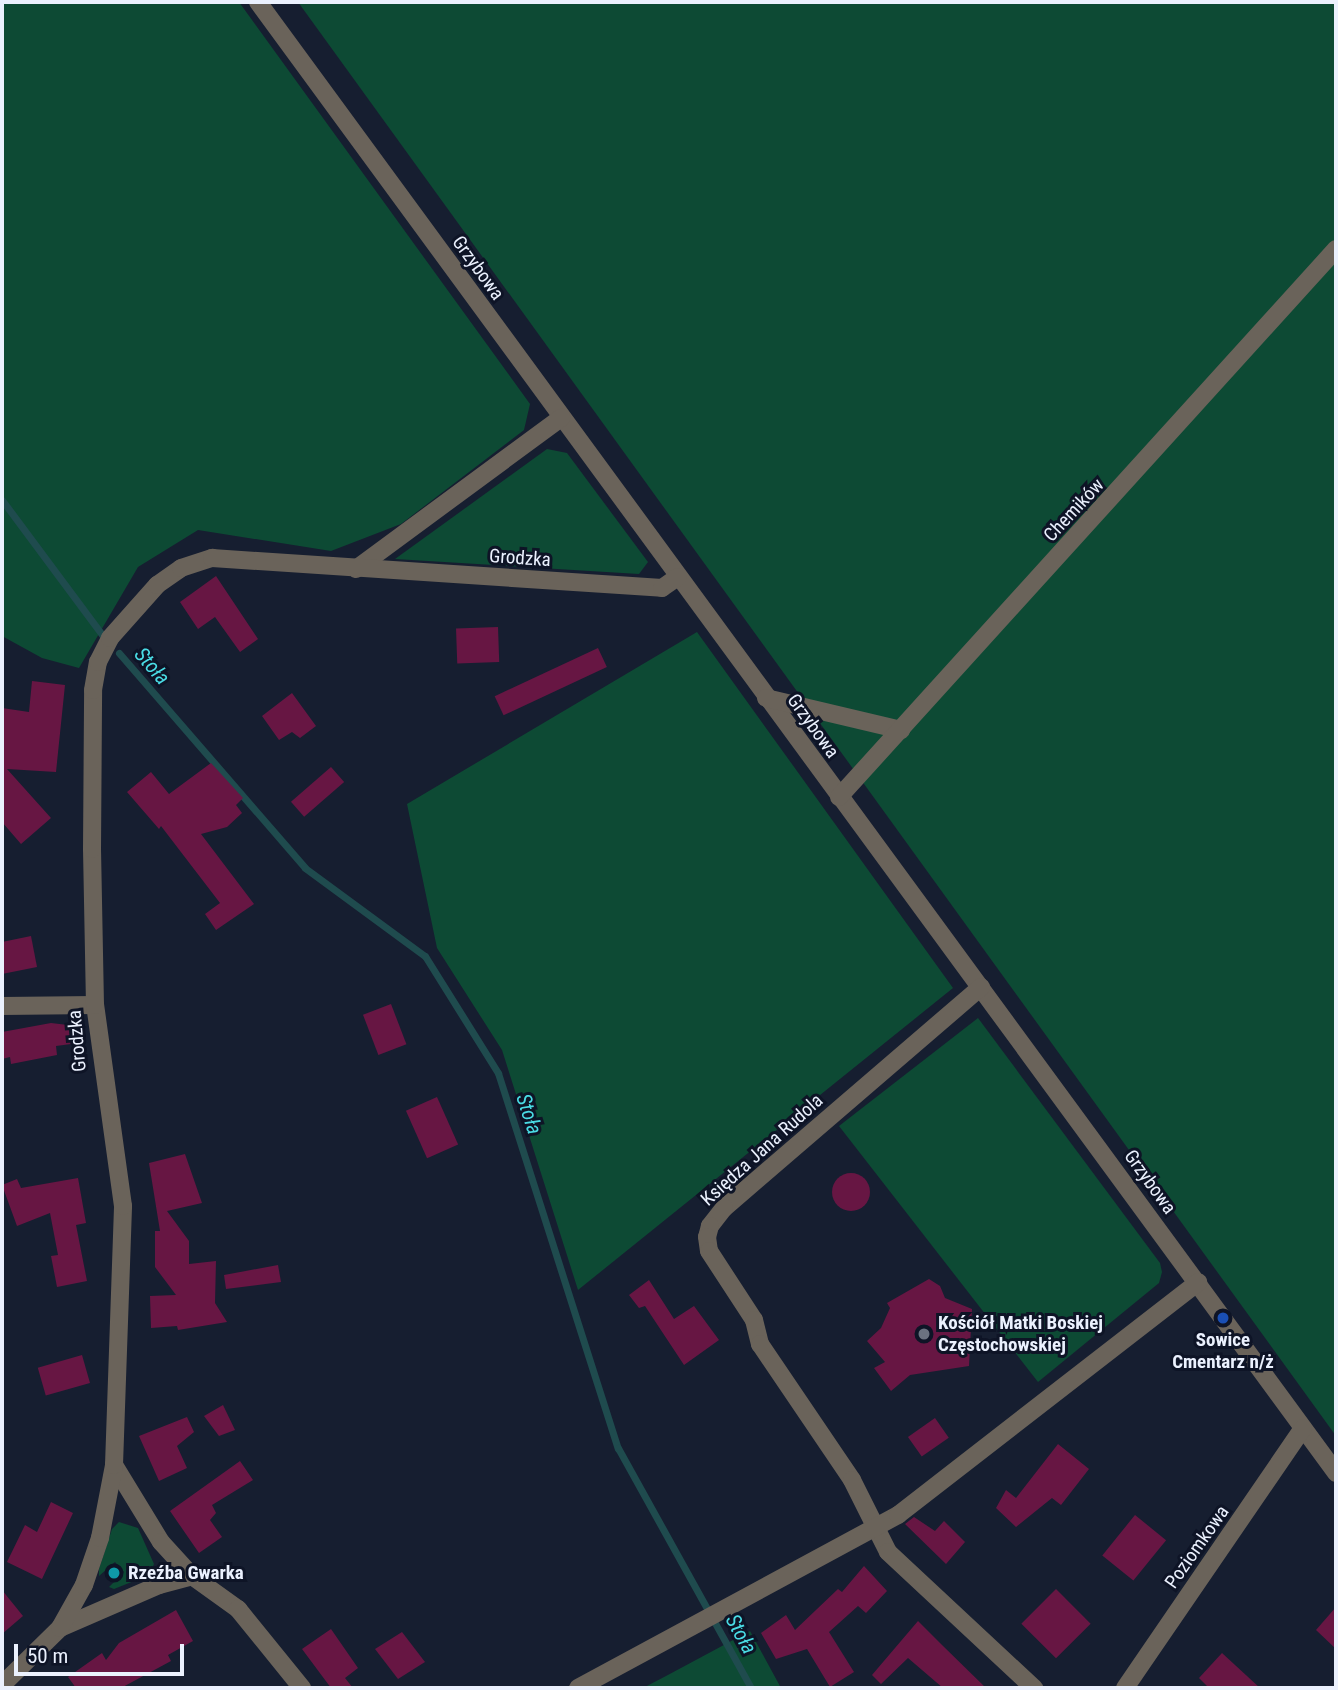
<!DOCTYPE html>
<html>
<head>
<meta charset="utf-8">
<style>
  body { margin:0 }
  #map { position:relative; width:1338px; height:1690px; overflow:hidden; background:#161e30; font-family:"Roboto Condensed",sans-serif }
  div>[style] { position:absolute }
  .green>* { inset:0; background:#0d4a34 }
  .stream>* { height:7px; margin:-3.5px; padding:0 3.5px; transform-origin:3.5px; border-radius:3.5px; background:#1f4b4e }
  .building>* { inset:0; background:#671643; transform-origin:0 0 }
  .round { border-radius:50% }
  .minor>* { height:18px; margin:-9px; padding:0 9px; transform-origin:9px; border-radius:9px; background:#6a635a }
  .dots>* { width:19px; height:19px; translate:-50% -50%; box-sizing:border-box; border:4px solid #0e1426; border-radius:50% }
  span { translate:-50% -50%; white-space:nowrap; text-align:center; line-height:1.15; -webkit-text-stroke:6px #0e1426; paint-order:stroke }
  .street-label { font-size:19px; color:#ebf1fe }
  .poi-label { font-size:19px; color:#ebf1fe; font-weight:700 }
  .left { translate:0 -50%; text-align:left }
  .water-label { font-size:21px; color:#4adce5; font-style:italic }
  .frame { position:absolute; inset:0; border:4px solid #ebf1fe; pointer-events:none }
  .scale { position:absolute; left:14px; top:1644px; width:170px; height:32px; box-sizing:border-box; border:4px solid #ebf1fe; border-top:0; padding-left:9px; font-size:21px; line-height:24px; white-space:nowrap; color:#ebf1fe; -webkit-text-stroke:5px #0e1426; paint-order:stroke }
</style>
</head>
<body>
<div id="map">
  <div class="green">
    <i style="clip-path:polygon(2px 2px,239px 2px,530px 404px,524px 430px,401px 524px,331px 551px,198px 530px,138px 567px,79px 668px,42px 658px,2px 636px)"></i>
    <i style="clip-path:polygon(298px 2px,1336px 2px,1336px 1436px)"></i>
    <i style="clip-path:polygon(547px 449px,567px 453px,648px 562px,639px 574px,395px 559px)"></i>
    <i style="clip-path:polygon(697px 632px,953px 988px,578px 1290px,502px 1050px,437px 948px,407px 804px)"></i>
    <i style="clip-path:polygon(978px 1018px,1160px 1263px,1162px 1272px,1159px 1283px,1038px 1382px,839px 1126px)"></i>
    <i style="clip-path:polygon(119px 1522px,138px 1528px,154px 1564px,149px 1575px,114px 1589px,109px 1587px,124px 1572px,115px 1562px,99px 1576px,99px 1569px,112px 1529px)"></i>
    <i style="clip-path:polygon(750px 1631px,781px 1688px,643px 1688px,666px 1676px)"></i>
  </div>
  <div class="stream">
    <i style="left:2px;top:500px;width:169px;rotate:53.4deg"></i>
    <i style="left:119px;top:653px;width:284px;rotate:49.1deg"></i>
    <i style="left:305px;top:868px;width:149px;rotate:36.3deg"></i>
    <i style="left:425px;top:956px;width:138px;rotate:58deg"></i>
    <i style="left:498px;top:1073px;width:394px;rotate:72.3deg"></i>
    <i style="left:618px;top:1448px;width:274px;rotate:61deg"></i>
  </div>
  <div class="building">
    <i style="clip-path:polygon(216px 576px,258px 639px,240px 652px,215px 617px,198px 629px,180px 602px)"></i>
    <i style="left:498px;top:627px;width:35px;height:42px;rotate:88deg"></i>
    <i style="left:598px;top:648px;width:21px;height:114px;rotate:65deg"></i>
    <i style="clip-path:polygon(32px 681px,65px 685px,56px 772px,7px 769px,51px 818px,21px 844px,2px 822px,2px 708px,29px 712px)"></i>
    <i style="clip-path:polygon(292px 693px,316px 726px,300px 738px,292px 732px,279px 740px,262px 716px)"></i>
    <i style="clip-path:polygon(211px 763px,243px 798px,236px 805px,242px 813px,227px 827px,201px 834px,254px 904px,216px 930px,205px 914px,220px 903px,161px 826px,159px 829px,127px 792px,151px 772px,169px 794px)"></i>
    <i style="left:331px;top:767px;width:20px;height:53px;rotate:49deg"></i>
    <i style="clip-path:polygon(31px 936px,37px 967px,2px 974px,2px 942px)"></i>
    <i style="left:391px;top:1004px;width:43px;height:30px;rotate:69deg"></i>
    <i style="clip-path:polygon(51px 1023px,68px 1025px,71px 1044px,56px 1046px,57px 1055px,11px 1064px,10px 1057px,2px 1059px,2px 1032px)"></i>
    <i style="left:437px;top:1097px;width:52px;height:34px;rotate:66deg"></i>
    <i style="clip-path:polygon(185px 1154px,202px 1203px,167px 1211px,189px 1241px,189px 1264px,216px 1261px,215px 1303px,227px 1322px,178px 1330px,177px 1326px,151px 1328px,150px 1296px,176px 1295px,155px 1267px,155px 1231px,160px 1231px,149px 1163px)"></i>
    <i class="round" style="left:832px;top:1173px;width:38px;height:38px"></i>
    <i style="clip-path:polygon(78px 1178px,86px 1223px,76px 1225px,87px 1281px,57px 1287px,51px 1256px,58px 1255px,50px 1213px,17px 1226px,2px 1185px,17px 1179px,21px 1188px)"></i>
    <i style="clip-path:polygon(278px 1265px,281px 1282px,226px 1289px,224px 1275px)"></i>
    <i style="clip-path:polygon(929px 1279px,940px 1286px,945px 1298px,972px 1309px,969px 1366px,910px 1375px,891px 1391px,874px 1368px,885px 1362px,867px 1341px,881px 1328px,890px 1308px,887px 1303px)"></i>
    <i style="clip-path:polygon(649px 1280px,674px 1319px,694px 1306px,719px 1340px,684px 1365px,645px 1306px,639px 1308px,629px 1295px)"></i>
    <i style="left:82px;top:1355px;width:29px;height:46px;rotate:74deg"></i>
    <i style="clip-path:polygon(223px 1405px,235px 1430px,219px 1436px,204px 1416px)"></i>
    <i style="clip-path:polygon(187px 1417px,194px 1432px,177px 1446px,187px 1468px,159px 1481px,139px 1436px)"></i>
    <i style="left:935px;top:1418px;width:24px;height:33px;rotate:55deg"></i>
    <i style="clip-path:polygon(1058px 1444px,1089px 1469px,1061px 1505px,1052px 1498px,1016px 1527px,996px 1508px,1006px 1490px,1016px 1498px)"></i>
    <i style="clip-path:polygon(240px 1461px,253px 1480px,212px 1505px,216px 1513px,210px 1520px,222px 1537px,199px 1553px,170px 1511px)"></i>
    <i style="clip-path:polygon(51px 1502px,73px 1513px,42px 1579px,7px 1562px,25px 1525px,37px 1532px)"></i>
    <i style="left:1135px;top:1515px;width:40px;height:52px;rotate:39deg"></i>
    <i style="clip-path:polygon(914px 1517px,935px 1531px,944px 1521px,965px 1542px,946px 1564px,905px 1524px)"></i>
    <i style="clip-path:polygon(864px 1566px,887px 1591px,866px 1613px,858px 1606px,829px 1632px,854px 1672px,830px 1687px,807px 1649px,776px 1659px,761px 1633px,786px 1615px,795px 1630px,838px 1589px,842px 1592px)"></i>
    <i style="left:1056px;top:1589px;width:49px;height:49px;rotate:45deg"></i>
    <i style="clip-path:polygon(2px 1590px,23px 1616px,2px 1634px)"></i>
    <i style="clip-path:polygon(1336px 1607px,1336px 1649px,1316px 1630px)"></i>
    <i style="clip-path:polygon(176px 1610px,193px 1641px,168px 1655px,171px 1661px,121px 1688px,76px 1688px,68px 1677px,102px 1653px,106px 1660px,119px 1643px)"></i>
    <i style="clip-path:polygon(918px 1621px,941px 1644px,986px 1688px,943px 1688px,908px 1658px,881px 1684px,872px 1675px)"></i>
    <i style="clip-path:polygon(331px 1629px,358px 1668px,345px 1678px,353px 1688px,331px 1688px,302px 1649px)"></i>
    <i style="clip-path:polygon(402px 1632px,425px 1662px,398px 1679px,375px 1649px)"></i>
    <i style="clip-path:polygon(1222px 1653px,1260px 1688px,1209px 1688px,1199px 1678px)"></i>
  </div>
  <div class="minor">
    <i style="left:258px;top:2px;width:1824px;rotate:53.76deg"></i>
    <i style="left:356px;top:569px;width:255px;rotate:-36.4deg"></i>
    <i style="left:766px;top:698px;width:139px;rotate:13.3deg"></i>
    <i style="left:839px;top:797px;width:740px;rotate:-47.79deg"></i>
    <i style="left:981px;top:987px;width:339px;rotate:139.3deg"></i>
    <i style="left:724px;top:1208px;width:23px;rotate:128deg"></i>
    <i style="left:710px;top:1226px;width:11px;rotate:105deg"></i>
    <i style="left:707px;top:1237px;width:14px;rotate:82deg"></i>
    <i style="left:709px;top:1251px;width:82px;rotate:56.9deg"></i>
    <i style="left:754px;top:1320px;width:25px;rotate:76deg"></i>
    <i style="left:760px;top:1344px;width:164px;rotate:55.9deg"></i>
    <i style="left:852px;top:1480px;width:80px;rotate:63.4deg"></i>
    <i style="left:888px;top:1552px;width:200px;rotate:43deg"></i>
    <i style="left:2px;top:1006px;width:93px;rotate:-0.6deg"></i>
    <i style="left:114px;top:1465px;width:90px;rotate:58.6deg"></i>
    <i style="left:161px;top:1542px;width:46px;rotate:47.6deg"></i>
    <i style="left:192px;top:1576px;width:57px;rotate:35.7deg"></i>
    <i style="left:238px;top:1609px;width:102px;rotate:51deg"></i>
    <i style="left:60px;top:1628px;width:108px;rotate:-23.5deg"></i>
    <i style="left:159px;top:1585px;width:34px;rotate:-15deg"></i>
    <i style="left:2px;top:1685px;width:81px;rotate:-44.5deg"></i>
    <i style="left:60px;top:1628px;width:49px;rotate:-60.8deg"></i>
    <i style="left:84px;top:1585px;width:50px;rotate:-71.2deg"></i>
    <i style="left:100px;top:1538px;width:74px;rotate:-79.1deg"></i>
    <i style="left:114px;top:1465px;width:259px;rotate:-88deg"></i>
    <i style="left:123px;top:1206px;width:203px;rotate:-97.9deg"></i>
    <i style="left:95px;top:1005px;width:156px;rotate:-91.1deg"></i>
    <i style="left:92px;top:849px;width:159px;rotate:-89.6deg"></i>
    <i style="left:93px;top:690px;width:28px;rotate:-80deg"></i>
    <i style="left:98px;top:662px;width:27px;rotate:-63deg"></i>
    <i style="left:110px;top:638px;width:71px;rotate:-48.4deg"></i>
    <i style="left:157px;top:585px;width:29px;rotate:-35deg"></i>
    <i style="left:181px;top:568px;width:33px;rotate:-18deg"></i>
    <i style="left:212px;top:558px;width:451px;rotate:3.8deg"></i>
    <i style="left:662px;top:588px;width:19px;rotate:-35deg"></i>
    <i style="left:578px;top:1688px;width:364px;rotate:-28.4deg"></i>
    <i style="left:898px;top:1515px;width:380px;rotate:-37.8deg"></i>
    <i style="left:1125px;top:1688px;width:315px;rotate:-55.6deg"></i>
  </div>
  <div class="dots">
    <i style="left:1223px;top:1318px;background:#1a4fb4"></i>
    <i style="left:924px;top:1334px;background:#6b7280"></i>
    <i style="left:114px;top:1573px;background:#0f9aa8"></i>
  </div>
  <div class="street-label">
    <span style="left:478px;top:268px;rotate:54deg">Grzybowa</span>
    <span style="left:1074px;top:510px;rotate:-47deg">Chemików</span>
    <span style="left:520px;top:558px;rotate:4deg">Grodzka</span>
    <span style="left:813px;top:726px;rotate:54deg">Grzybowa</span>
    <span style="left:77px;top:1041px;rotate:-95deg">Grodzka</span>
    <span style="left:762px;top:1150px;rotate:-42deg">Księdza Jana Rudola</span>
    <span style="left:1150px;top:1182px;rotate:54deg">Grzybowa</span>
    <span style="left:1197px;top:1547px;rotate:-55deg">Poziomkowa</span>
  </div>
  <div class="poi-label">
    <span class="left" style="left:938px;top:1334px">Kościół Matki Boskiej<br>Częstochowskiej</span>
    <span style="left:1223px;top:1351px">Sowice<br>Cmentarz n/ż</span>
    <span class="left" style="left:128px;top:1573px">Rzeźba Gwarka</span>
  </div>
  <div class="water-label">
    <span style="left:152px;top:666px;rotate:49deg">Stoła</span>
    <span style="left:529px;top:1114px;rotate:72deg">Stoła</span>
    <span style="left:741px;top:1634px;rotate:61deg">Stoła</span>
  </div>
  <div class="frame"></div>
  <div class="scale">50 m</div>
</div>
</body>
</html>
